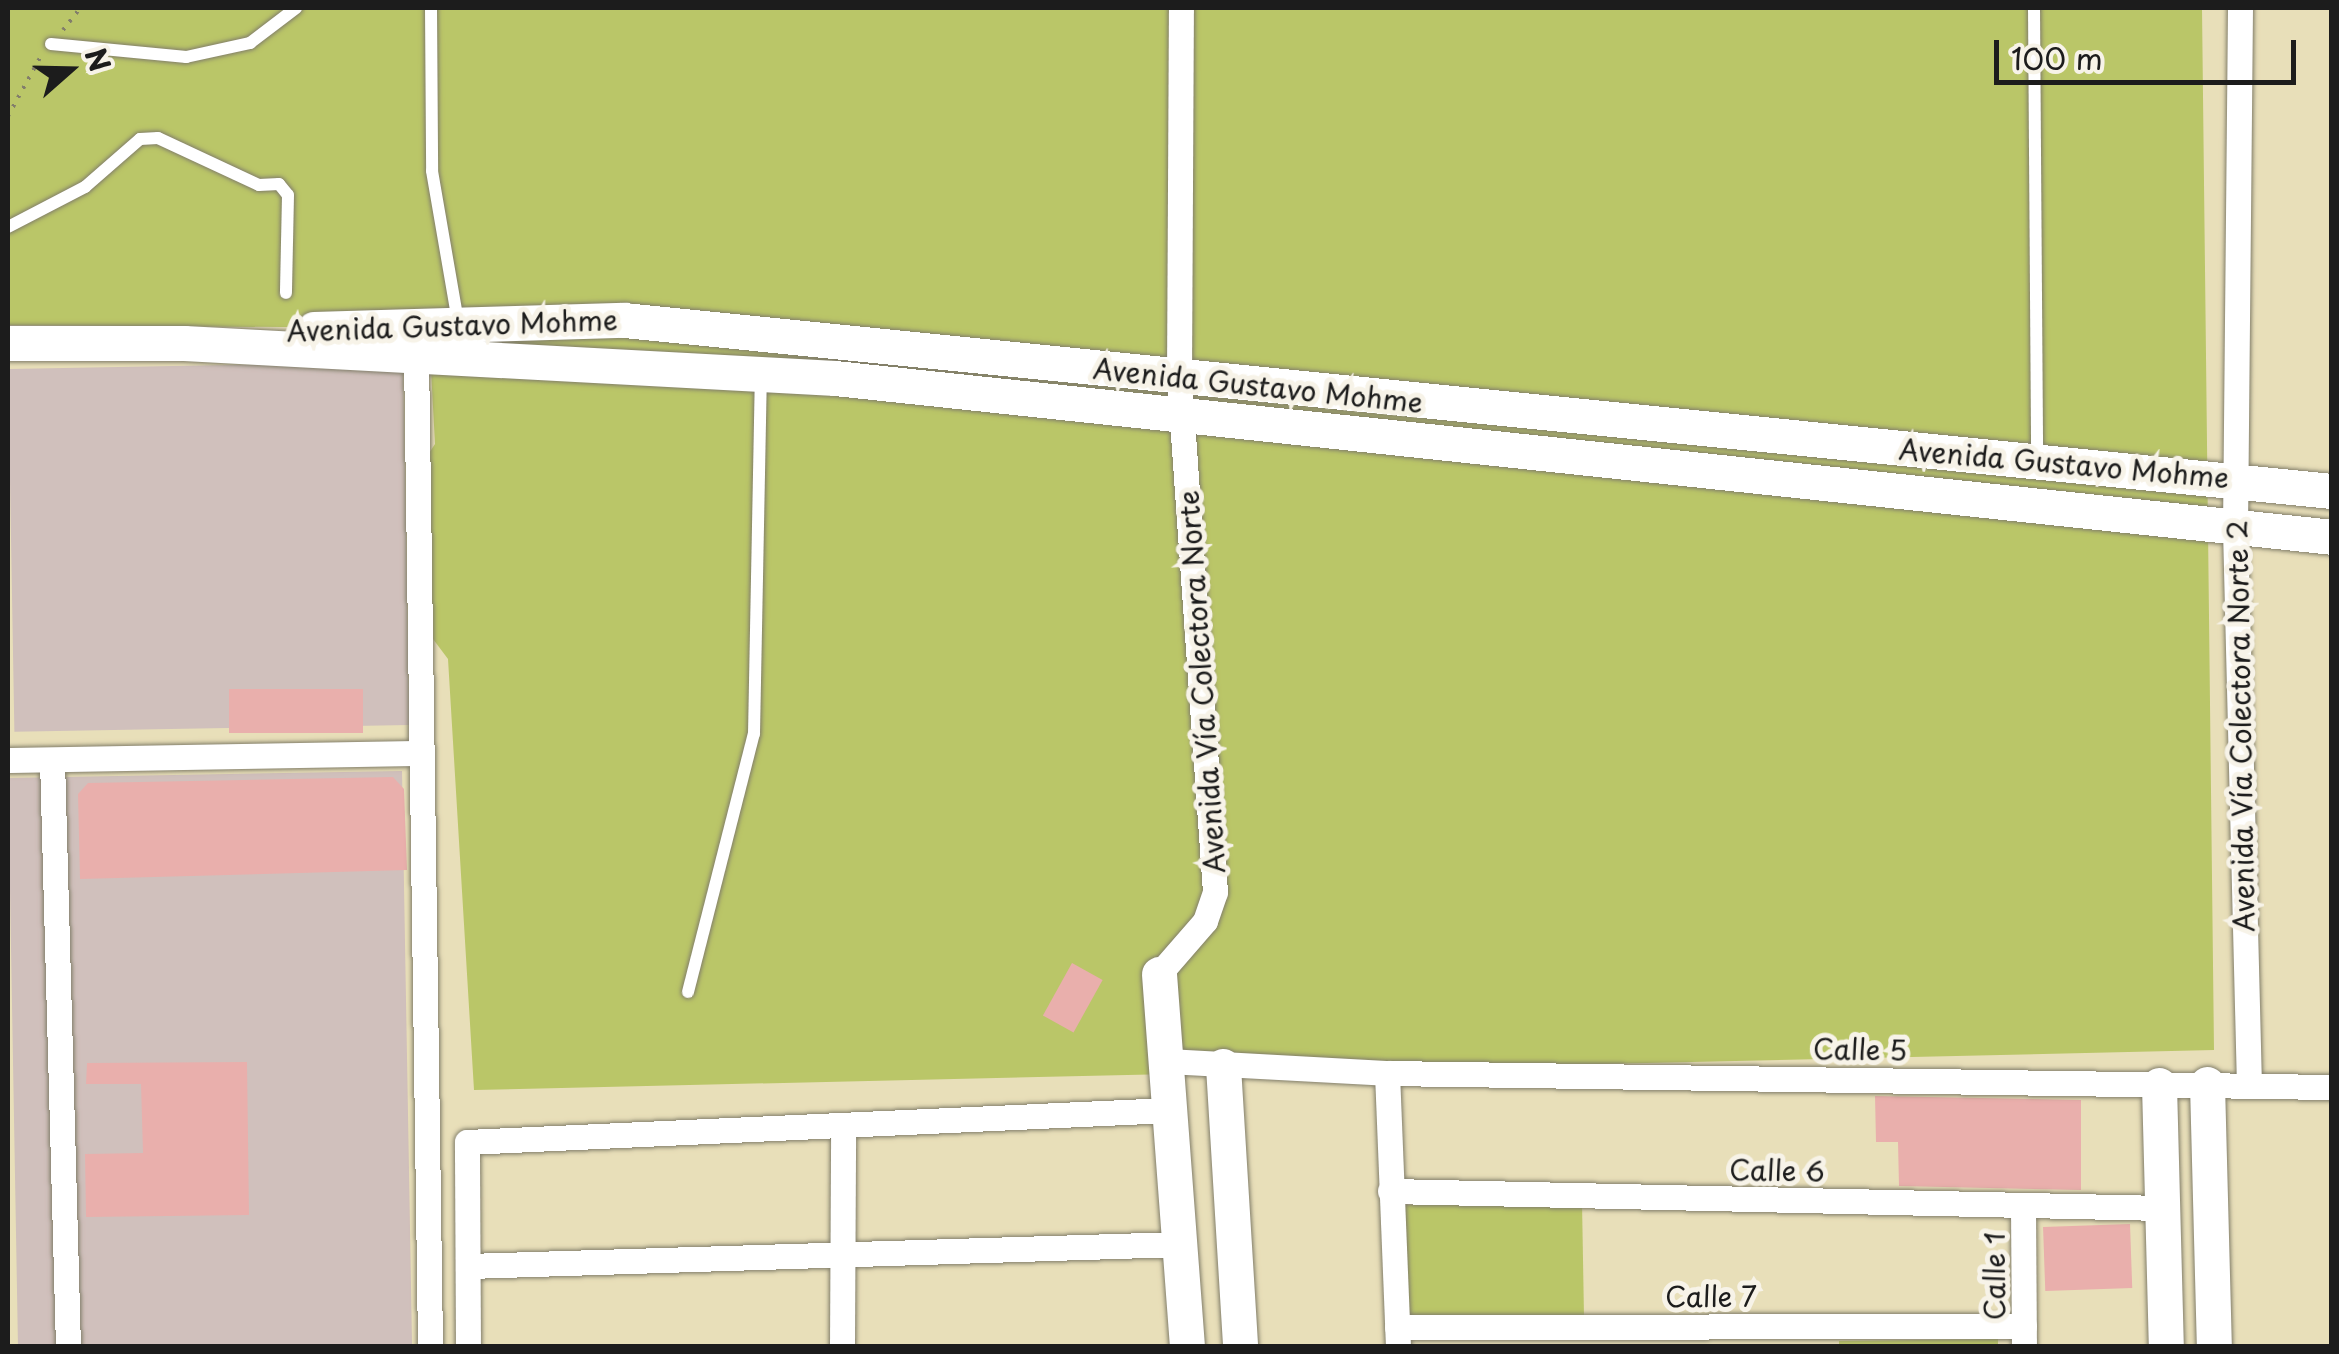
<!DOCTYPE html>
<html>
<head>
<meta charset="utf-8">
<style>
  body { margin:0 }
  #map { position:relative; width:2339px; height:1354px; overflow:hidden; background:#e8dfb9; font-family:"Playpen Sans",sans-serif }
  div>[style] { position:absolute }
  .industrial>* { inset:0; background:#d0c0bc; transform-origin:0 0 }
  .green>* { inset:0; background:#bac668; transform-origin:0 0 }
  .building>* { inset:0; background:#e9afac; transform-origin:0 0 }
  .path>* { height:4px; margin-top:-2px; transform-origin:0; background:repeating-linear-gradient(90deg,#827e6a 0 2.5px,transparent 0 10.5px) }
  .roads { filter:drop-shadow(0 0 2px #827e6a) drop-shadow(0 0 2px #827e6a) }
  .lane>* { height:12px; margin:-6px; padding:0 6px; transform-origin:6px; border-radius:6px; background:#fff }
  .street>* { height:25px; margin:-12.5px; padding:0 12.5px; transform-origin:12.5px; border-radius:12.5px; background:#fff }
  .secondary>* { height:35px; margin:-17.5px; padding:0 17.5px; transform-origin:17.5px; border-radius:17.5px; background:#fff }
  span { translate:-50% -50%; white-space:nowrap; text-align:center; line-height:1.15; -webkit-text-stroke:10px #f7f3e8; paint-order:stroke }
  .street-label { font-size:28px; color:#1c1c1c }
  .frame { position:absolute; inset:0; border:10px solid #1c1c1c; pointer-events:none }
  .north { position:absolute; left:20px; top:20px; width:100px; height:100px; -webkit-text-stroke:8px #f7f3e8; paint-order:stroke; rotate:70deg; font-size:28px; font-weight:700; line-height:40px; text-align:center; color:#1c1c1c }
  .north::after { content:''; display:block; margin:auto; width:35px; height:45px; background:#1c1c1c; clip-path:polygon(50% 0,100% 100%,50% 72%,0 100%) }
  .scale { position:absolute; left:1994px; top:40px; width:302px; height:45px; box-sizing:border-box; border:5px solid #1c1c1c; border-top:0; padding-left:12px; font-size:30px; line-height:35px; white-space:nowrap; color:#1c1c1c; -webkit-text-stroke:8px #f7f3e8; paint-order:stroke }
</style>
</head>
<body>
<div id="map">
  <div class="industrial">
    <i style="left:403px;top:362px;width:363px;height:395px;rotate:89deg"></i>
    <i style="left:402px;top:771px;width:575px;height:394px;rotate:89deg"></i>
  </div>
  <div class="green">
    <i style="clip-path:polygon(8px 8px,2202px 8px,2214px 1050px,474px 1090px,448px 659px,433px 639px,422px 579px,422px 464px,435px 444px,430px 351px,404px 328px,8px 325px)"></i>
    <i style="left:1582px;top:1202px;width:115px;height:180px;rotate:89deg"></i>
    <i style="clip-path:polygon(1998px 1339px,1998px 1346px,1839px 1346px,1839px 1341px)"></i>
  </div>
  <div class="building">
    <i style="left:229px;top:689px;width:134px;height:44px"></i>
    <i style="clip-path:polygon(393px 777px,404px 789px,407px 870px,80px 879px,78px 794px,88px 783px)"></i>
    <i style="left:1072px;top:963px;width:35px;height:60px;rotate:29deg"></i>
    <i style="clip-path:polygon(247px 1062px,249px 1215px,86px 1217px,85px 1154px,143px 1153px,141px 1084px,86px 1084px,87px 1063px)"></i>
    <i style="clip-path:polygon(1875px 1096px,2081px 1100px,2081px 1190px,1899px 1186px,1898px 1142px,1876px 1142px)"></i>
    <i style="left:2130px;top:1224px;width:64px;height:87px;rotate:88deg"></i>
  </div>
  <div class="path">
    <i style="left:63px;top:30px;width:28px;rotate:-52deg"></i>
    <i style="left:8px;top:116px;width:68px;rotate:-61.2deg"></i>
  </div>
  <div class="roads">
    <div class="lane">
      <i style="left:431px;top:8px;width:163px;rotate:89.6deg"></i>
      <i style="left:432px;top:171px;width:152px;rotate:80.2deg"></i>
      <i style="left:2034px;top:8px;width:450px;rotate:89.6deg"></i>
      <i style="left:51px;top:44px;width:136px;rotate:5.5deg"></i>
      <i style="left:186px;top:57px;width:66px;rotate:-12.3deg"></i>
      <i style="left:250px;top:43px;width:58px;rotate:-37.3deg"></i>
      <i style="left:8px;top:227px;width:87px;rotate:-27.5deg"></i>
      <i style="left:85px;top:187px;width:73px;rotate:-41.1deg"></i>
      <i style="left:140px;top:139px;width:18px;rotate:-3deg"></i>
      <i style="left:158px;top:138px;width:111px;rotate:25deg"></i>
      <i style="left:259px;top:185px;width:20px;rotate:-3deg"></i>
      <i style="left:279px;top:184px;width:14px;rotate:51deg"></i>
      <i style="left:288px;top:195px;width:98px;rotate:91.2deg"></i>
      <i style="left:688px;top:992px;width:266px;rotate:-75.7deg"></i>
      <i style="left:754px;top:734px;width:358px;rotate:-88.9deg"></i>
    </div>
    <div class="street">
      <i style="left:2240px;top:8px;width:521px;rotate:90.55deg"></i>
      <i style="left:2235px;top:529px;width:556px;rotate:88.56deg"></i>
      <i style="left:416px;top:354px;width:992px;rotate:89.19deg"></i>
      <i style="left:8px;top:760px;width:409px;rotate:-1deg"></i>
      <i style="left:52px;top:760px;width:586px;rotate:88.44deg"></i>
      <i style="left:1159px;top:974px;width:70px;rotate:-49deg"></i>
      <i style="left:1205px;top:921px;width:31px;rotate:-71deg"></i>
      <i style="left:1215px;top:892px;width:516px;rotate:-94deg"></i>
      <i style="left:1179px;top:377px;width:369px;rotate:-89.7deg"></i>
      <i style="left:1166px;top:1061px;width:221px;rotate:3.1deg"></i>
      <i style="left:1387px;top:1073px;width:945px;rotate:0.85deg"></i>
      <i style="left:1387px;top:1073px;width:273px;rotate:87.7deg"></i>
      <i style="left:1390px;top:1191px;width:773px;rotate:1.26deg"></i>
      <i style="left:2023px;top:1206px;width:140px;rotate:89.6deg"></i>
      <i style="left:468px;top:1266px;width:711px;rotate:-1.77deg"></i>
      <i style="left:1397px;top:1327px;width:627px;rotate:-0.09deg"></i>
      <i style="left:468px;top:1346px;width:204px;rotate:-90.3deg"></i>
      <i style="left:467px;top:1142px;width:704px;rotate:-2.61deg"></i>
      <i style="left:842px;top:1346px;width:221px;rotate:-89.7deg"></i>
    </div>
    <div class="secondary">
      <i style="left:314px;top:329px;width:310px;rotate:-1.7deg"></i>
      <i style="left:624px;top:320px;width:1717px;rotate:5.72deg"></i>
      <i style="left:8px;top:343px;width:176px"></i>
      <i style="left:184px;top:343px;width:652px;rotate:3.08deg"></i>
      <i style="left:835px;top:378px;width:1505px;rotate:6.06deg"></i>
      <i style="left:1159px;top:974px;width:373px;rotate:85.7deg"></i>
      <i style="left:1223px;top:1066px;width:281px;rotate:86.5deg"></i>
      <i style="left:2207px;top:1084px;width:262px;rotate:88.5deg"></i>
      <i style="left:2159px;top:1085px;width:261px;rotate:88.5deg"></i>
    </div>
  </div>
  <div class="street-label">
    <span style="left:452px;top:325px;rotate:-2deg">Avenida Gustavo Mohme</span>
    <span style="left:1258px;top:385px;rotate:6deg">Avenida Gustavo Mohme</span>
    <span style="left:2064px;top:463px;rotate:5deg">Avenida Gustavo Mohme</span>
    <span style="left:1201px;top:682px;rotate:-94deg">Avenida Vía Colectora Norte</span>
    <span style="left:2240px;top:726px;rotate:-91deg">Avenida Vía Colectora Norte 2</span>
    <span style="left:1860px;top:1049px;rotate:1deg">Calle 5</span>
    <span style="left:1777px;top:1170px;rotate:1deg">Calle 6</span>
    <span style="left:1994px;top:1276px;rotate:-90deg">Calle 1</span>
    <span style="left:1711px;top:1296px">Calle 7</span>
  </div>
  <div class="frame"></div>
  <div class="north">N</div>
  <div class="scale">100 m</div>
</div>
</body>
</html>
